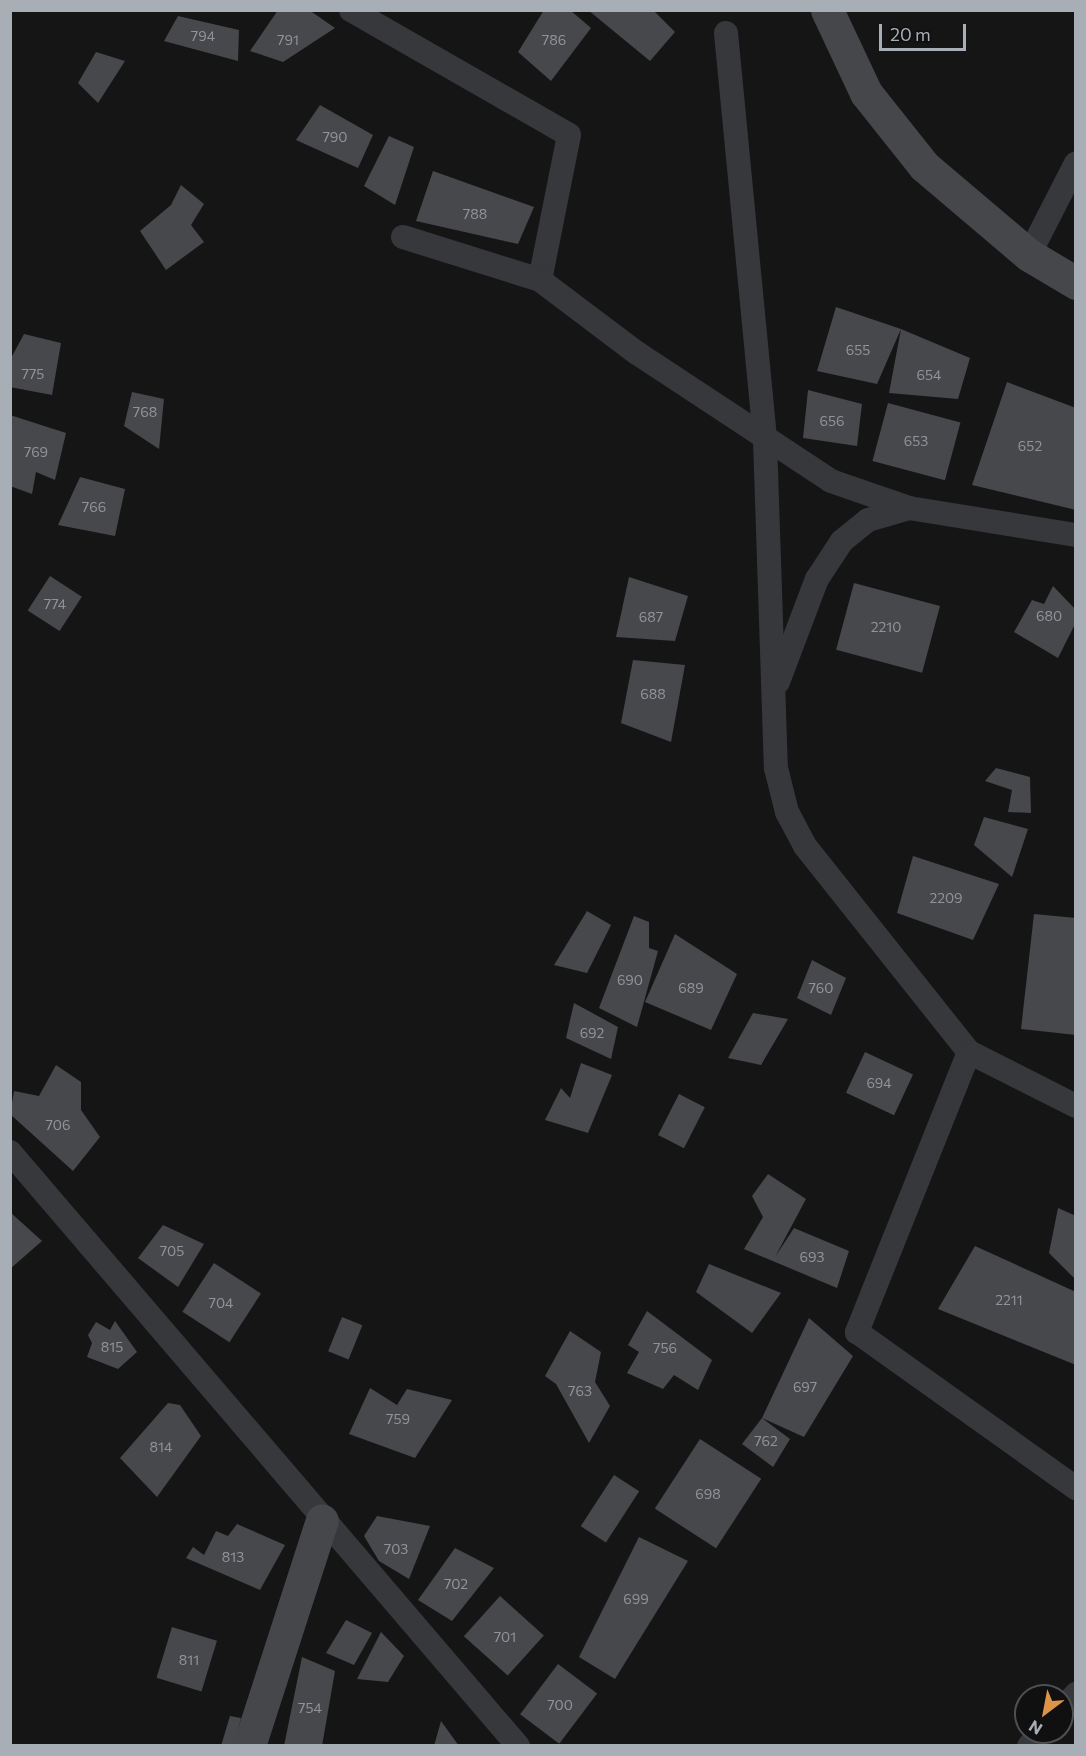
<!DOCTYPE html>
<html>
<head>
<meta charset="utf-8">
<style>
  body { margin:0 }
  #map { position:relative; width:1086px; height:1756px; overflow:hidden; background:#151516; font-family:Commissioner,sans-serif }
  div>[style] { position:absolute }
  .building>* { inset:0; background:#47484b; transform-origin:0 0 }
  .street>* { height:24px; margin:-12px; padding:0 12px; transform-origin:12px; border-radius:12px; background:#36383b }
  .secondary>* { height:33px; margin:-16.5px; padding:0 16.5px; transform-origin:16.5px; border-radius:16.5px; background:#45474b }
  span { translate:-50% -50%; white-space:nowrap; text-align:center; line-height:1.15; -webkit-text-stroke:5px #101011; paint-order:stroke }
  .number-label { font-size:14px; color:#90949a }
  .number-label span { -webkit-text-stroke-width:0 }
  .frame { position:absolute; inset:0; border:12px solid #a8aeb5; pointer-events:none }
  .north { position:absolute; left:1014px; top:1684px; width:60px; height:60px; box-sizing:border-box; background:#101011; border:2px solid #4d4f53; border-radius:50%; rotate:212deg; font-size:16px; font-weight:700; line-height:24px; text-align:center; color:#a8aeb5 }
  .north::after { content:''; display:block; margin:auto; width:21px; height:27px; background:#dc9448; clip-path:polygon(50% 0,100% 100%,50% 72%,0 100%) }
  .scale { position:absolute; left:879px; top:24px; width:87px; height:27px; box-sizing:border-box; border:3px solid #a8aeb5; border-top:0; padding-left:8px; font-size:18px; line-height:21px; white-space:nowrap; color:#a8aeb5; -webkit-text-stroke:4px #101011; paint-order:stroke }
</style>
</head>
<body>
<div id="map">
  <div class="building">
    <i style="clip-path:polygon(278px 10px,309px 10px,335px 28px,283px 62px,250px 51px)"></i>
    <i style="clip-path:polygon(544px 10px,570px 10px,591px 28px,551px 81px,518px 52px)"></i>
    <i style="clip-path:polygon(588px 10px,653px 10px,675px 32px,650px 61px)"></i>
    <i style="clip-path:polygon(178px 16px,239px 30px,238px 61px,164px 41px)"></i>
    <i style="clip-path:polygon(96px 52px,125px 61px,98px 103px,78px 83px)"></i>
    <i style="clip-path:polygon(320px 105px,373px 135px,358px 168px,296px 140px)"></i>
    <i style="clip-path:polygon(389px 136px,414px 147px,395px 205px,364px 186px)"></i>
    <i style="clip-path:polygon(433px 171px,534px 207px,518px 244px,416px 221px)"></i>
    <i style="clip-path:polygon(181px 185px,204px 204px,191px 225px,204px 242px,166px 270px,140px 231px,171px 205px)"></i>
    <i style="clip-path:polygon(836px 307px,901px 329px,970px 358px,958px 399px,889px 393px,901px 329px,877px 384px,817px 371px)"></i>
    <i style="clip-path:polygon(24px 334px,61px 343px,52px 395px,10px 387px,10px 360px)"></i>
    <i style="clip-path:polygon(1007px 382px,1076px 408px,1076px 510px,972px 485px)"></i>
    <i style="clip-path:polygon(808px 390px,862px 404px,857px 446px,803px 438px)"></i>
    <i style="clip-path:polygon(132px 392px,164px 399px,159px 449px,124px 426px)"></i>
    <i style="left:888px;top:403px;width:75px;height:60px;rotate:15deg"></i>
    <i style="clip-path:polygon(10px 415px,66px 433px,55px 480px,36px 472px,32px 494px,10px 486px)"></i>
    <i style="clip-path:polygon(80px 477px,125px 489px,115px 536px,58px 525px)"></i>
    <i style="left:50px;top:576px;width:38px;height:41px;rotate:33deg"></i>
    <i style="clip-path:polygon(629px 577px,688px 596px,675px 641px,616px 637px)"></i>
    <i style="left:854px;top:583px;width:89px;height:69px;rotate:15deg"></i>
    <i style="clip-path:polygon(1053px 586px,1076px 610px,1076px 622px,1058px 658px,1014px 632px,1032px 600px,1044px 604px)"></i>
    <i style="clip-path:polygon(633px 660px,685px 665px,671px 742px,621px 723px)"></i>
    <i style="clip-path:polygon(996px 768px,1030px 777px,1031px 813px,1008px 812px,1012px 790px,985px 781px)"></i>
    <i style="clip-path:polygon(984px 817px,1028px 829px,1012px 877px,974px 845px)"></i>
    <i style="clip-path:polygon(913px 856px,999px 884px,973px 940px,897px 913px)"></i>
    <i style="clip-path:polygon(587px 911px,611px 925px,587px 973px,554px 965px)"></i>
    <i style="clip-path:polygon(1034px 914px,1076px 918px,1076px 1035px,1021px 1029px)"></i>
    <i style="clip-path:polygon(634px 916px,649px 922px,649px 948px,658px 951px,637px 1027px,599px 1008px)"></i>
    <i style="clip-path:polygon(675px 934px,737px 974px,711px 1030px,645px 1002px)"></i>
    <i style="clip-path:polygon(812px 960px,846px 978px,831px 1015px,797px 998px)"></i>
    <i style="clip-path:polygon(574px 1003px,618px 1027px,611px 1059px,566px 1038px)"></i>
    <i style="clip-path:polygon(753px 1013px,788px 1019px,761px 1065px,728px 1058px)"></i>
    <i style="left:865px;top:1052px;width:53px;height:45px;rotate:25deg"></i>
    <i style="clip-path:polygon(581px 1063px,612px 1075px,588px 1133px,545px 1120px,561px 1088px,570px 1098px)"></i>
    <i style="clip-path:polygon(56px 1065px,81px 1082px,81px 1110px,100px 1137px,73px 1171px,10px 1114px,14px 1091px,39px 1096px)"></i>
    <i style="left:679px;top:1094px;width:29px;height:46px;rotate:27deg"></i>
    <i style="clip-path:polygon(768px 1174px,806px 1199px,775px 1257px,794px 1228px,849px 1251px,837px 1288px,744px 1249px,763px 1217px,752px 1196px)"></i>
    <i style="clip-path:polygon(1058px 1208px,1076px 1216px,1076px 1280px,1049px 1253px)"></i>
    <i style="clip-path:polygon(10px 1212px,42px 1241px,10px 1269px)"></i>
    <i style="clip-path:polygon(163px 1225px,204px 1244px,178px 1287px,138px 1258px)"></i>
    <i style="clip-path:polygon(975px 1246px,1076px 1292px,1076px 1365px,938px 1309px)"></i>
    <i style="left:214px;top:1263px;width:56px;height:58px;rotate:33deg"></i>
    <i style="clip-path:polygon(709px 1264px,781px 1293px,752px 1333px,696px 1292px)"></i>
    <i style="clip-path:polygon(647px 1311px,712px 1360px,698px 1390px,674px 1375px,663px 1389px,627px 1373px,639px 1352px,628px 1345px)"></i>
    <i style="left:342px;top:1317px;width:22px;height:37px;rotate:22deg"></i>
    <i style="clip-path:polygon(809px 1318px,853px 1356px,804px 1437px,762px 1418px,790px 1439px,773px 1467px,742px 1444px,762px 1418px)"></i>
    <i style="clip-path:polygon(115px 1321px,137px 1352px,118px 1369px,87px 1357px,92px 1343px,88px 1335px,96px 1322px,110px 1330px)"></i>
    <i style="clip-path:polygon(570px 1331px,601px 1352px,595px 1382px,610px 1406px,589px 1443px,556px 1384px,545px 1376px)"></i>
    <i style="clip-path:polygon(370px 1388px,397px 1405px,407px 1389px,452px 1400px,415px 1458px,349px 1434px)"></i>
    <i style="clip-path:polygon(168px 1403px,180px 1405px,201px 1436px,157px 1497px,120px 1458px)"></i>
    <i style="left:700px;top:1439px;width:73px;height:83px;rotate:33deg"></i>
    <i style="left:614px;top:1475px;width:30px;height:61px;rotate:33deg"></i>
    <i style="clip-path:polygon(377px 1516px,430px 1526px,409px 1579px,379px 1561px,364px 1536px)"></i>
    <i style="clip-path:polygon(237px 1524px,285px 1545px,260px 1590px,186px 1558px,193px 1547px,204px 1555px,216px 1531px,228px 1536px)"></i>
    <i style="clip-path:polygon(639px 1537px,688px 1561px,615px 1679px,579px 1657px)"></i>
    <i style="clip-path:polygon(455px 1548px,494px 1568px,452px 1621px,418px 1600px)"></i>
    <i style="left:500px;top:1596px;width:59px;height:54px;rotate:42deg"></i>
    <i style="clip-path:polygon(346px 1620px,372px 1633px,354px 1665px,326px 1653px)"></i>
    <i style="left:172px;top:1627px;width:47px;height:53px;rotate:17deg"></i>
    <i style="clip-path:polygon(381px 1632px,404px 1656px,388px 1682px,357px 1679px)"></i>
    <i style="clip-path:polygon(302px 1657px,335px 1671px,322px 1746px,284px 1746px)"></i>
    <i style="left:558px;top:1664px;width:49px;height:63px;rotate:37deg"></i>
    <i style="clip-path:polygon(230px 1716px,241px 1718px,234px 1746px,221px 1746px)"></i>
    <i style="clip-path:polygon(441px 1721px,459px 1746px,434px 1746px)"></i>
  </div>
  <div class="street">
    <i style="left:351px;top:10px;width:251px;rotate:29.8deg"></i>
    <i style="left:569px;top:135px;width:148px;rotate:101.3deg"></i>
    <i style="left:726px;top:33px;width:409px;rotate:84.5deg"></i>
    <i style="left:765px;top:440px;width:328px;rotate:88.1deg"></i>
    <i style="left:776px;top:768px;width:45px;rotate:76deg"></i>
    <i style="left:787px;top:812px;width:38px;rotate:62deg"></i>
    <i style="left:805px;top:846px;width:263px;rotate:51.5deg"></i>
    <i style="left:969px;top:1052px;width:120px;rotate:26.8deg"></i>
    <i style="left:403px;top:237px;width:144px;rotate:17.4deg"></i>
    <i style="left:540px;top:280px;width:121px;rotate:37deg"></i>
    <i style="left:637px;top:353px;width:232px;rotate:33.4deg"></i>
    <i style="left:831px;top:481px;width:83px;rotate:19.1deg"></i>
    <i style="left:909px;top:508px;width:169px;rotate:9.2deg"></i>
    <i style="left:1029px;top:255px;width:103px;rotate:-62.9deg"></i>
    <i style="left:778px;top:682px;width:110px;rotate:-69.3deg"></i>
    <i style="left:817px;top:579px;width:45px;rotate:-56.7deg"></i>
    <i style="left:842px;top:541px;width:33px;rotate:-39deg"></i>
    <i style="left:868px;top:520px;width:43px;rotate:-16.3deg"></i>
    <i style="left:969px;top:1052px;width:302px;rotate:111.8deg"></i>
    <i style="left:857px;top:1332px;width:269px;rotate:35.5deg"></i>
    <i style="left:10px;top:1152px;width:782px;rotate:49.46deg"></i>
    <i style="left:1062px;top:1709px;width:21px;rotate:-47deg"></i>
    <i style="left:1029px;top:1746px;width:18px;rotate:-49deg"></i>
  </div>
  <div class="secondary">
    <i style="left:827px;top:10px;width:92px;rotate:64.8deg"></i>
    <i style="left:866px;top:93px;width:93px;rotate:51.5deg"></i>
    <i style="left:924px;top:166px;width:138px;rotate:40.3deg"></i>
    <i style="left:1029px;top:255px;width:55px;rotate:30.8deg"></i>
    <i style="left:249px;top:1746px;width:237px;rotate:-72.1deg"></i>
  </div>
  <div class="number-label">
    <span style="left:203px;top:36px">794</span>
    <span style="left:288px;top:40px">791</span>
    <span style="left:554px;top:40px">786</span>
    <span style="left:335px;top:137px">790</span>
    <span style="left:475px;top:214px">788</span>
    <span style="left:858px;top:350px">655</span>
    <span style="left:33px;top:374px">775</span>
    <span style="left:929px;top:375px">654</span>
    <span style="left:145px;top:412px">768</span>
    <span style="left:832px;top:421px">656</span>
    <span style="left:916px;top:441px">653</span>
    <span style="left:1030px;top:446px">652</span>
    <span style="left:36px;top:452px">769</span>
    <span style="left:94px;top:507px">766</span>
    <span style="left:55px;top:604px">774</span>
    <span style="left:1049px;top:616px">680</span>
    <span style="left:651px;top:617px">687</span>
    <span style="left:886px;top:627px">2210</span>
    <span style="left:653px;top:694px">688</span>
    <span style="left:946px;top:898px">2209</span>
    <span style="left:630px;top:980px">690</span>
    <span style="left:691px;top:988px">689</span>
    <span style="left:821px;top:988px">760</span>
    <span style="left:592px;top:1033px">692</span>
    <span style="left:879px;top:1083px">694</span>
    <span style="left:58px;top:1125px">706</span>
    <span style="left:172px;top:1251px">705</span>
    <span style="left:812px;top:1257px">693</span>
    <span style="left:1009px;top:1300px">2211</span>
    <span style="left:221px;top:1303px">704</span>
    <span style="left:112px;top:1347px">815</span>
    <span style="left:665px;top:1348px">756</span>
    <span style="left:805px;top:1387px">697</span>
    <span style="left:580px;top:1391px">763</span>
    <span style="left:398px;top:1419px">759</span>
    <span style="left:766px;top:1441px">762</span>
    <span style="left:161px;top:1447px">814</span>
    <span style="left:708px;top:1494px">698</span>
    <span style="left:396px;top:1549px">703</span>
    <span style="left:233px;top:1557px">813</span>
    <span style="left:456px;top:1584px">702</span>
    <span style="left:636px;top:1599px">699</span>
    <span style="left:505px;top:1637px">701</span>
    <span style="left:189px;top:1660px">811</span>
    <span style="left:560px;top:1705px">700</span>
    <span style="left:310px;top:1708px">754</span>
  </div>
  <div class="frame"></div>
  <div class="north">N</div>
  <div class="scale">20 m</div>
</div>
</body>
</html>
